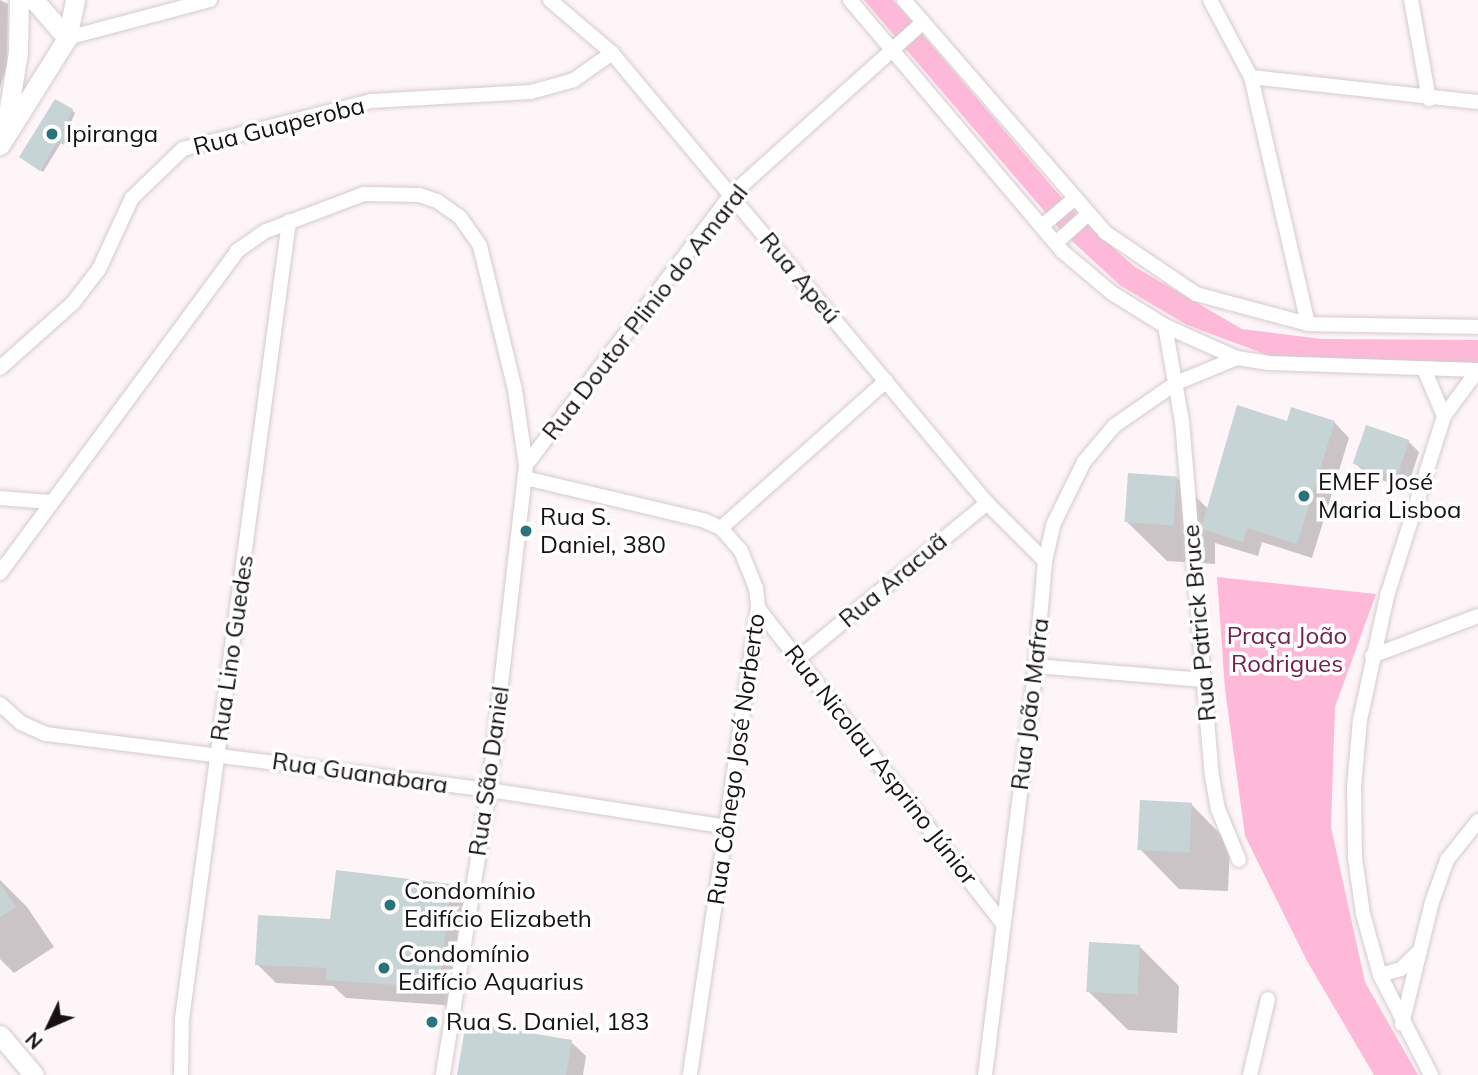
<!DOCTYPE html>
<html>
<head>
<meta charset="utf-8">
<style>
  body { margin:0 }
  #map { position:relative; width:1478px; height:1075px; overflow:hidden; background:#fef5f8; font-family:Mulish,sans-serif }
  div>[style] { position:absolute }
  .green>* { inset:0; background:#feb9d8 }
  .shadow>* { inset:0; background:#0003 }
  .building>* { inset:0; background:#c7d4d6; transform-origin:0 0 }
  .roads { filter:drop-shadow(0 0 2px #d5cacf) drop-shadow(0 0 2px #d5cacf) }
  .minor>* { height:14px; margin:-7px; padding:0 7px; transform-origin:7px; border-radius:7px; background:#fff }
  .secondary>* { height:19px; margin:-9.5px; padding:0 9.5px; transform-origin:9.5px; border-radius:9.5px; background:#fff }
  .dots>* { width:19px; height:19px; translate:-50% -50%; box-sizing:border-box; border:4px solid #fff; border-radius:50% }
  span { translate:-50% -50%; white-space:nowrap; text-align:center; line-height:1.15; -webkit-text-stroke:7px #fff; paint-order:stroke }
  .street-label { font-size:24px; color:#161214 }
  .poi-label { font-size:24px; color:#161214 }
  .left { translate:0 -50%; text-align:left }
  .park-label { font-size:24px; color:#72204d }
  .north { position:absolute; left:14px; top:991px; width:70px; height:70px; -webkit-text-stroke:5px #fff; paint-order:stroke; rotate:226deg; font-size:19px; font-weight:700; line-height:28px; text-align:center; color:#161214 }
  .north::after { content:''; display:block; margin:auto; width:24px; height:32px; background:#161214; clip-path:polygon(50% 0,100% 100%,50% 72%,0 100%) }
</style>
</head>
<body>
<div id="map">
  <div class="green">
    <i style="clip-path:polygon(864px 0,893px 0,1079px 218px,1135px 267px,1242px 329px,1322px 339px,1478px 340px,1478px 363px,1281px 360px,1187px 325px,1121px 286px,1062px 232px)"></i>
    <i style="clip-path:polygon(1217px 577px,1376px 594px,1335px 707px,1331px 827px,1365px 982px,1418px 1075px,1374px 1075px,1307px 961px,1245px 836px,1225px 689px)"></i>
  </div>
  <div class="shadow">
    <i style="clip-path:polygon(0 0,8px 4px,7px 65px,0 88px)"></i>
    <i style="clip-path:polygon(72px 110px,75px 113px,69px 127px,75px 132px,68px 146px,61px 143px,43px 172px,25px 160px)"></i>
    <i style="clip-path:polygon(1293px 410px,1335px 423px,1349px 438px,1312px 558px,1262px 542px,1258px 556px,1215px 543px,1215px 564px,1167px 561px,1127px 522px,1176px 477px,1208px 509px,1288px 423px)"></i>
    <i style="clip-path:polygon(1408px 441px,1419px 452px,1407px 489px,1366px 474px,1355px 463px)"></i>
    <i style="clip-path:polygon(1191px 804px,1230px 844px,1228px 891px,1179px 889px,1140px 849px)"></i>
    <i style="clip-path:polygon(0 880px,27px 907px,54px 947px,14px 973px,0 959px)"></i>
    <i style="clip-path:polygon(450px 886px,469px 905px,457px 1006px,346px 998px,333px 986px,276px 983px,257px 964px,332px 921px)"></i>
    <i style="clip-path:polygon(1139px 946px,1179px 986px,1177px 1033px,1128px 1030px,1088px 991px)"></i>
    <i style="clip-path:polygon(571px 1042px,586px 1056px,583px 1075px,458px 1075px)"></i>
  </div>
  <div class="building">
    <i style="clip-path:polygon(55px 99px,73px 109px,66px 123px,73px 128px,64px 145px,58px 141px,40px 171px,19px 157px)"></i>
    <i style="clip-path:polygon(1237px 405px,1287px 421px,1291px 407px,1335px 421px,1297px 544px,1247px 528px,1243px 542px,1201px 529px)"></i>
    <i style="left:1366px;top:425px;width:46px;height:41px;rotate:19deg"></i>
    <i style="left:1128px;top:473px;width:49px;height:49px;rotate:4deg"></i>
    <i style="left:1140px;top:800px;width:52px;height:50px;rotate:3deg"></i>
    <i style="clip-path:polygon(336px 870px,451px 884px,439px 988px,326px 980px,326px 968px,255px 965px,258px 915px,330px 919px)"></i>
    <i style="clip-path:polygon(0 883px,16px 907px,0 917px)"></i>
    <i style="left:1089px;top:942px;width:51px;height:50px;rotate:3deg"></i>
    <i style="clip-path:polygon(466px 1022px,572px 1040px,566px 1075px,457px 1075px)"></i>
  </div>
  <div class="roads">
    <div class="minor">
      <i style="left:550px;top:0;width:82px;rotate:40.5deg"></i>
      <i style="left:612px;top:53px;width:586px;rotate:50.19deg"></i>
      <i style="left:987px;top:503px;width:82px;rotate:45deg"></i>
      <i style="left:850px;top:0;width:329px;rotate:49.8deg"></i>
      <i style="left:1062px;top:251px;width:65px;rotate:40deg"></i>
      <i style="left:1112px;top:293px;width:62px;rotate:31.9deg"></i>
      <i style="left:1165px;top:326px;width:79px;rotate:24deg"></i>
      <i style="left:1237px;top:358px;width:32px;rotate:9deg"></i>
      <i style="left:1269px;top:363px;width:209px;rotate:1.9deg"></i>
      <i style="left:904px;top:0;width:308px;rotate:49.1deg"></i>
      <i style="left:1106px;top:233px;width:109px;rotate:34.1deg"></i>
      <i style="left:1196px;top:294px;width:116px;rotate:15deg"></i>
      <i style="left:1308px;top:324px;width:170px;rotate:1deg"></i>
      <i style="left:1210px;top:0;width:87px;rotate:62deg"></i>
      <i style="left:1251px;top:77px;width:253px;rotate:77deg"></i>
      <i style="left:1411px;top:0;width:101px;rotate:79.7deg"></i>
      <i style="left:67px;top:38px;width:148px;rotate:-14.9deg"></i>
      <i style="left:1251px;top:77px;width:228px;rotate:6.3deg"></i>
      <i style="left:1042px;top:226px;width:42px;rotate:-40.2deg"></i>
      <i style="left:1056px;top:243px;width:43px;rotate:-42.2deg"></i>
      <i style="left:1165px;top:326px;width:97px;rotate:79.9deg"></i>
      <i style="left:1182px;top:421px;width:356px;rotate:85.2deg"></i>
      <i style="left:1212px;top:776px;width:34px;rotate:80deg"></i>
      <i style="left:1218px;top:809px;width:55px;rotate:67.6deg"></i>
      <i style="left:0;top:368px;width:98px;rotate:-41.7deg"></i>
      <i style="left:73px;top:303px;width:43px;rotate:-52.6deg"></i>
      <i style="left:99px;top:269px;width:78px;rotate:-65.1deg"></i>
      <i style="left:132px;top:198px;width:71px;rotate:-43.9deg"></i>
      <i style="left:183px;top:149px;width:194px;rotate:-14.3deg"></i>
      <i style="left:371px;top:101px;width:160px;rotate:-3.2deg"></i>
      <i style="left:531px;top:92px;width:45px;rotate:-15.6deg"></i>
      <i style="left:574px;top:80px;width:47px;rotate:-35.4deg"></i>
      <i style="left:1424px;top:369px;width:51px;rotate:66.9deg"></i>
      <i style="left:526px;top:465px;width:338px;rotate:-52.8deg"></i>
      <i style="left:730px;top:196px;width:260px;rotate:-42deg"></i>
      <i style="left:525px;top:478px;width:183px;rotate:13.3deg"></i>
      <i style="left:703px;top:520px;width:20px;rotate:24deg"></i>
      <i style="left:721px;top:528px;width:30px;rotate:49deg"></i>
      <i style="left:741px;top:551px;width:40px;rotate:68deg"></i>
      <i style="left:756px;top:588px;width:20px;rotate:84deg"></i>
      <i style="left:758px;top:608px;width:472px;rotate:98.3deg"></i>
      <i style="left:0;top:498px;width:50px;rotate:4.6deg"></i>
      <i style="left:721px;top:528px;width:221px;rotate:-41.7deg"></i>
      <i style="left:0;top:573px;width:400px;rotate:-53.6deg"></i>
      <i style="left:237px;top:251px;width:35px;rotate:-35deg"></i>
      <i style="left:266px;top:231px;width:105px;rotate:-20.7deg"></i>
      <i style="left:364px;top:194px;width:55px;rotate:1deg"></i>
      <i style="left:419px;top:195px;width:19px;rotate:18deg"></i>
      <i style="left:437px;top:201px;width:28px;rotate:35deg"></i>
      <i style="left:460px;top:217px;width:35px;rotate:55deg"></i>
      <i style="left:480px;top:246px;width:148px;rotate:76.3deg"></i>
      <i style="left:515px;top:390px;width:76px;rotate:81.7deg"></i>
      <i style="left:526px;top:465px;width:327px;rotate:96.5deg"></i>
      <i style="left:489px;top:790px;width:289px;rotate:99.2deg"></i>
      <i style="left:758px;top:608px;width:400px;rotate:52.2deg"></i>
      <i style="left:1372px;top:656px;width:113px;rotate:-20.7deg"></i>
      <i style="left:799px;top:658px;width:244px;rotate:-39.5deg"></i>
      <i style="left:1036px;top:666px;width:167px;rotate:4.8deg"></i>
      <i style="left:0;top:704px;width:28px;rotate:42deg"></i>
      <i style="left:21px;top:723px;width:27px;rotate:24deg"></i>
      <i style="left:46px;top:734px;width:447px;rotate:7.2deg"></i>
      <i style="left:489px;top:790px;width:242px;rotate:8.8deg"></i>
      <i style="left:1380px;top:975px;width:22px;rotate:-16deg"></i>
      <i style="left:1401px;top:969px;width:27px;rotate:-45deg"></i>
      <i style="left:1402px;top:1024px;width:126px;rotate:-76.2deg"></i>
      <i style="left:1432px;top:902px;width:45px;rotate:-70.3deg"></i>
      <i style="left:1447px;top:860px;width:50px;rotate:-51.5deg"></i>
      <i style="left:181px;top:1075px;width:56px;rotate:-89deg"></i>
      <i style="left:182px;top:1019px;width:805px;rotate:-82.36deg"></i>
      <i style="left:985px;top:1075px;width:412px;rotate:-82.9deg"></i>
      <i style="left:1036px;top:666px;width:105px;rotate:-85.1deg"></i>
      <i style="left:1045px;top:561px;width:37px;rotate:-77deg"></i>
      <i style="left:1053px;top:525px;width:70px;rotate:-63.8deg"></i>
      <i style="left:1084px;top:462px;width:47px;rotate:-50.2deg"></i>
      <i style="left:1114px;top:426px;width:75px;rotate:-34.7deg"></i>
      <i style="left:1176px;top:383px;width:66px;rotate:-22.3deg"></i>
      <i style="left:1250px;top:1075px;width:78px;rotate:-76.7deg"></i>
      <i style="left:1431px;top:1075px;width:112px;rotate:-117deg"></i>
      <i style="left:1380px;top:975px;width:63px;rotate:-105.6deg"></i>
      <i style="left:1363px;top:914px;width:57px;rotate:-98.1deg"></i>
      <i style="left:1355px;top:858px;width:71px;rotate:-90.8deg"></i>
      <i style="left:1354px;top:787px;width:67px;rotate:-84.9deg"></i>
      <i style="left:1360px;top:720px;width:127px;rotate:-77.7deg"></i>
      <i style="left:1387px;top:596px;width:189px;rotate:-72.4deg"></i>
      <i style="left:1444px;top:416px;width:57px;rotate:-53.5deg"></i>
    </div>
    <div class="secondary">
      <i style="left:34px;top:0;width:50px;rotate:49deg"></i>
      <i style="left:6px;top:127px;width:76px;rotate:-80.9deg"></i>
      <i style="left:18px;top:52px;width:52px;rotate:-88.9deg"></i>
      <i style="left:0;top:145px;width:126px;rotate:-57.9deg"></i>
      <i style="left:67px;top:38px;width:39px;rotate:-78deg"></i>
      <i style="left:0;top:1035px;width:52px;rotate:49.6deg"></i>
    </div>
  </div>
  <div class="dots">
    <i style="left:52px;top:134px;background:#2a727c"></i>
    <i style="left:1304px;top:496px;background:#2a727c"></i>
    <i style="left:526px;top:531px;background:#2a727c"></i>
    <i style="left:390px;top:905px;background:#2a727c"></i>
    <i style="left:384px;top:968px;background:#2a727c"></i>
    <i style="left:432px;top:1022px;background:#2a727c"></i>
  </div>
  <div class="street-label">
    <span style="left:279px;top:126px;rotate:-14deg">Rua Guaperoba</span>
    <span style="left:800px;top:278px;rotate:50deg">Rua Apeú</span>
    <span style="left:645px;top:312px;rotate:-52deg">Rua Doutor Plinio do Amaral</span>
    <span style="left:893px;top:580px;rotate:-40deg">Rua Aracuã</span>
    <span style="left:1199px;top:623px;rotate:-95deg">Rua Patrick Bruce</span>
    <span style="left:232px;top:648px;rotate:-82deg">Rua Lino Guedes</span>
    <span style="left:1030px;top:704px;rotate:-83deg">Rua João Mafra</span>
    <span style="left:736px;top:759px;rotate:-82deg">Rua Cônego José Norberto</span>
    <span style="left:881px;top:765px;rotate:52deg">Rua Nicolau Asprino Júnior</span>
    <span style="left:489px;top:771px;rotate:-82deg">Rua São Daniel</span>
    <span style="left:360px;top:773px;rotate:8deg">Rua Guanabara</span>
  </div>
  <div class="poi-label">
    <span class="left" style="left:66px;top:134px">Ipiranga</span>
    <span class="left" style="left:1318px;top:496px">EMEF José<br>Maria Lisboa</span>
    <span class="left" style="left:540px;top:531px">Rua S.<br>Daniel, 380</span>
    <span class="left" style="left:404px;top:905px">Condomínio<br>Edifício Elizabeth</span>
    <span class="left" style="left:398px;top:968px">Condomínio<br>Edifício Aquarius</span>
    <span class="left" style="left:446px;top:1022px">Rua S. Daniel, 183</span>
  </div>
  <div class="park-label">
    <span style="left:1287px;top:650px">Praça João<br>Rodrigues</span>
  </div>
  <div class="north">N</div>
</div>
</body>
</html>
